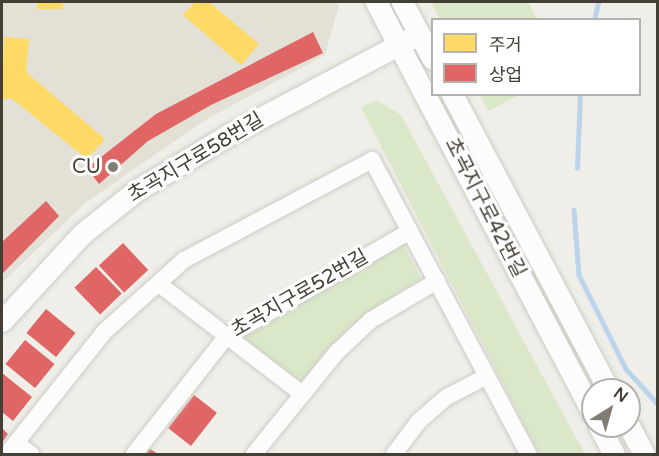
<!DOCTYPE html>
<html>
<head>
<meta charset="utf-8">
<style>
  body { margin:0 }
  #map { position:relative; width:659px; height:456px; overflow:hidden; background:#efeee8; font-family:"Varela Round","Noto Sans KR",sans-serif }
  div>[style] { position:absolute }
  .residential>* { inset:0; background:#e3e0d6 }
  .green>* { inset:0; background:#dae8c9 }
  .homes>* { inset:0; background:#ffd966; transform-origin:0 0 }
  .shops>* { inset:0; background:#e06666; transform-origin:0 0 }
  .stream>* { height:4.5px; margin:-2.25px; padding:0 2.25px; transform-origin:2.25px; border-radius:2.25px; background:#bbd4ea }
  .roads { filter:drop-shadow(0 0 2px #cdcbc6) drop-shadow(0 0 2px #cdcbc6) }
  .minor>* { height:16px; margin:-8px; padding:0 8px; transform-origin:8px; border-radius:8px; background:#fdfcfc }
  .tertiary>* { height:21px; margin:-10.5px; padding:0 10.5px; transform-origin:10.5px; border-radius:10.5px; background:#fdfcfc }
  .dots>* { width:16px; height:16px; translate:-50% -50%; box-sizing:border-box; border:3px solid #fff; border-radius:50% }
  span { translate:-50% -50%; white-space:nowrap; text-align:center; line-height:1.15; -webkit-text-stroke:6px #fff; paint-order:stroke }
  .street-label { font-size:20px; color:#443f35 }
  .poi-label { font-size:20px; color:#443f35 }
  .right { translate:-100% -50%; text-align:right }
  .frame { position:absolute; inset:0; border:3px solid #443f35; pointer-events:none }
  .legend { position:absolute; left:431px; top:18px; width:210px; height:78px; box-sizing:border-box; background:#fff; border:2px solid #b4b2ae; margin:0; padding:8px 10px; list-style:none; font-size:18px; color:#443f35 }
  .legend li { display:flex; align-items:center; gap:12px; height:30px }
  .legend b { width:30px; border:2px solid #b4b2ae }
  .north { position:absolute; left:581px; top:378px; width:60px; height:60px; box-sizing:border-box; background:#fff; border:2px solid #b4b2ae; border-radius:50%; rotate:37deg; font-size:16px; font-weight:700; line-height:24px; text-align:center; color:#443f35 }
  .north::after { content:''; display:block; margin:auto; width:21px; height:27px; background:#807c74; clip-path:polygon(50% 0,100% 100%,50% 72%,0 100%) }
</style>
</head>
<body>
<div id="map">
  <div class="residential">
    <i style="clip-path:polygon(2px 2px,337px 2px,339px 5px,325px 55px,207px 119px,85px 203px,2px 283px)"></i>
  </div>
  <div class="green">
    <i style="clip-path:polygon(431px 2px,528px 2px,537px 19px,440px 19px)"></i>
    <i style="clip-path:polygon(480px 95px,519px 95px,488px 111px)"></i>
    <i style="clip-path:polygon(377px 100px,401px 115px,585px 454px,539px 454px,361px 107px)"></i>
    <i style="clip-path:polygon(401px 240px,421px 278px,358px 322px,300px 384px,241px 338px)"></i>
  </div>
  <div class="homes">
    <i style="left:37px;top:2px;width:26px;height:7px"></i>
    <i style="clip-path:polygon(195px 2px,209px 2px,259px 44px,241px 65px,183px 15px)"></i>
    <i style="clip-path:polygon(4px 37px,29px 39px,26px 72px,105px 139px,87px 159px,11px 98px,2px 100px)"></i>
  </div>
  <div class="shops">
    <i style="clip-path:polygon(313px 32px,323px 53px,211px 105px,148px 141px,99px 184px,87px 168px,156px 114px)"></i>
    <i style="clip-path:polygon(46px 201px,59px 216px,2px 274px,2px 242px)"></i>
    <i style="left:123px;top:243px;width:37px;height:33px;rotate:47deg"></i>
    <i style="left:96px;top:267px;width:37px;height:30px;rotate:46deg"></i>
    <i style="left:46px;top:309px;width:38px;height:31px;rotate:39deg"></i>
    <i style="left:25px;top:340px;width:38px;height:31px;rotate:39deg"></i>
    <i style="clip-path:polygon(2px 373px,32px 397px,13px 421px,2px 412px)"></i>
    <i style="left:194px;top:395px;width:29px;height:42px;rotate:38deg"></i>
    <i style="clip-path:polygon(2px 428px,8px 434px,2px 443px)"></i>
    <i style="clip-path:polygon(150px 449px,158px 454px,146px 454px)"></i>
  </div>
  <div class="stream">
    <i style="left:594px;top:20px;width:18px;rotate:-77deg"></i>
    <i style="left:577px;top:168px;width:74px;rotate:-87.7deg"></i>
    <i style="left:574px;top:210px;width:65px;rotate:85.6deg"></i>
    <i style="left:579px;top:275px;width:105px;rotate:63.4deg"></i>
    <i style="left:626px;top:369px;width:47px;rotate:47.6deg"></i>
  </div>
  <div class="roads">
    <div class="minor">
      <i style="left:159px;top:284px;width:179px;rotate:37.5deg"></i>
      <i style="left:16px;top:443px;width:19px;rotate:36deg"></i>
      <i style="left:7px;top:454px;width:156px;rotate:-51.5deg"></i>
      <i style="left:104px;top:332px;width:108px;rotate:-42deg"></i>
      <i style="left:184px;top:260px;width:213px;rotate:-28deg"></i>
      <i style="left:372px;top:160px;width:333px;rotate:62deg"></i>
      <i style="left:134px;top:454px;width:149px;rotate:-51.8deg"></i>
      <i style="left:226px;top:337px;width:212px;rotate:-29.9deg"></i>
      <i style="left:254px;top:454px;width:132px;rotate:-50.9deg"></i>
      <i style="left:337px;top:352px;width:47px;rotate:-43.3deg"></i>
      <i style="left:371px;top:320px;width:77px;rotate:-30.6deg"></i>
      <i style="left:394px;top:454px;width:41px;rotate:-52.9deg"></i>
      <i style="left:419px;top:421px;width:37px;rotate:-41deg"></i>
      <i style="left:447px;top:397px;width:45px;rotate:-27.7deg"></i>
    </div>
    <div class="tertiary">
      <i style="left:376px;top:2px;width:466px;rotate:62.2deg"></i>
      <i style="left:402px;top:2px;width:64px;rotate:61.8deg"></i>
      <i style="left:452px;top:94px;width:335px;rotate:62.1deg"></i>
      <i style="left:2px;top:321px;width:120px;rotate:-47.4deg"></i>
      <i style="left:83px;top:233px;width:69px;rotate:-38.5deg"></i>
      <i style="left:137px;top:190px;width:106px;rotate:-31.1deg"></i>
      <i style="left:228px;top:135px;width:216px;rotate:-27.9deg"></i>
      <i style="left:599px;top:426px;width:32px;rotate:62deg"></i>
      <i style="left:629px;top:426px;width:32px;rotate:62deg"></i>
    </div>
  </div>
  <div class="dots">
    <i style="left:113px;top:167px;background:#807c74"></i>
  </div>
  <div class="street-label">
    <span style="left:196px;top:158px;rotate:-31deg">초곡지구로58번길</span>
    <span style="left:485px;top:208px;rotate:63deg">초곡지구로42번길</span>
    <span style="left:300px;top:294px;rotate:-30deg">초곡지구로52번길</span>
  </div>
  <div class="poi-label">
    <span class="right" style="left:101px;top:167px">CU</span>
  </div>
  <div class="frame"></div>
  <ul class="legend">
  <li><b style="height:16px;background:#ffd966"></b>주거</li>
  <li><b style="height:16px;background:#e06666"></b>상업</li>
  </ul>
  <div class="north">N</div>
</div>
</body>
</html>
